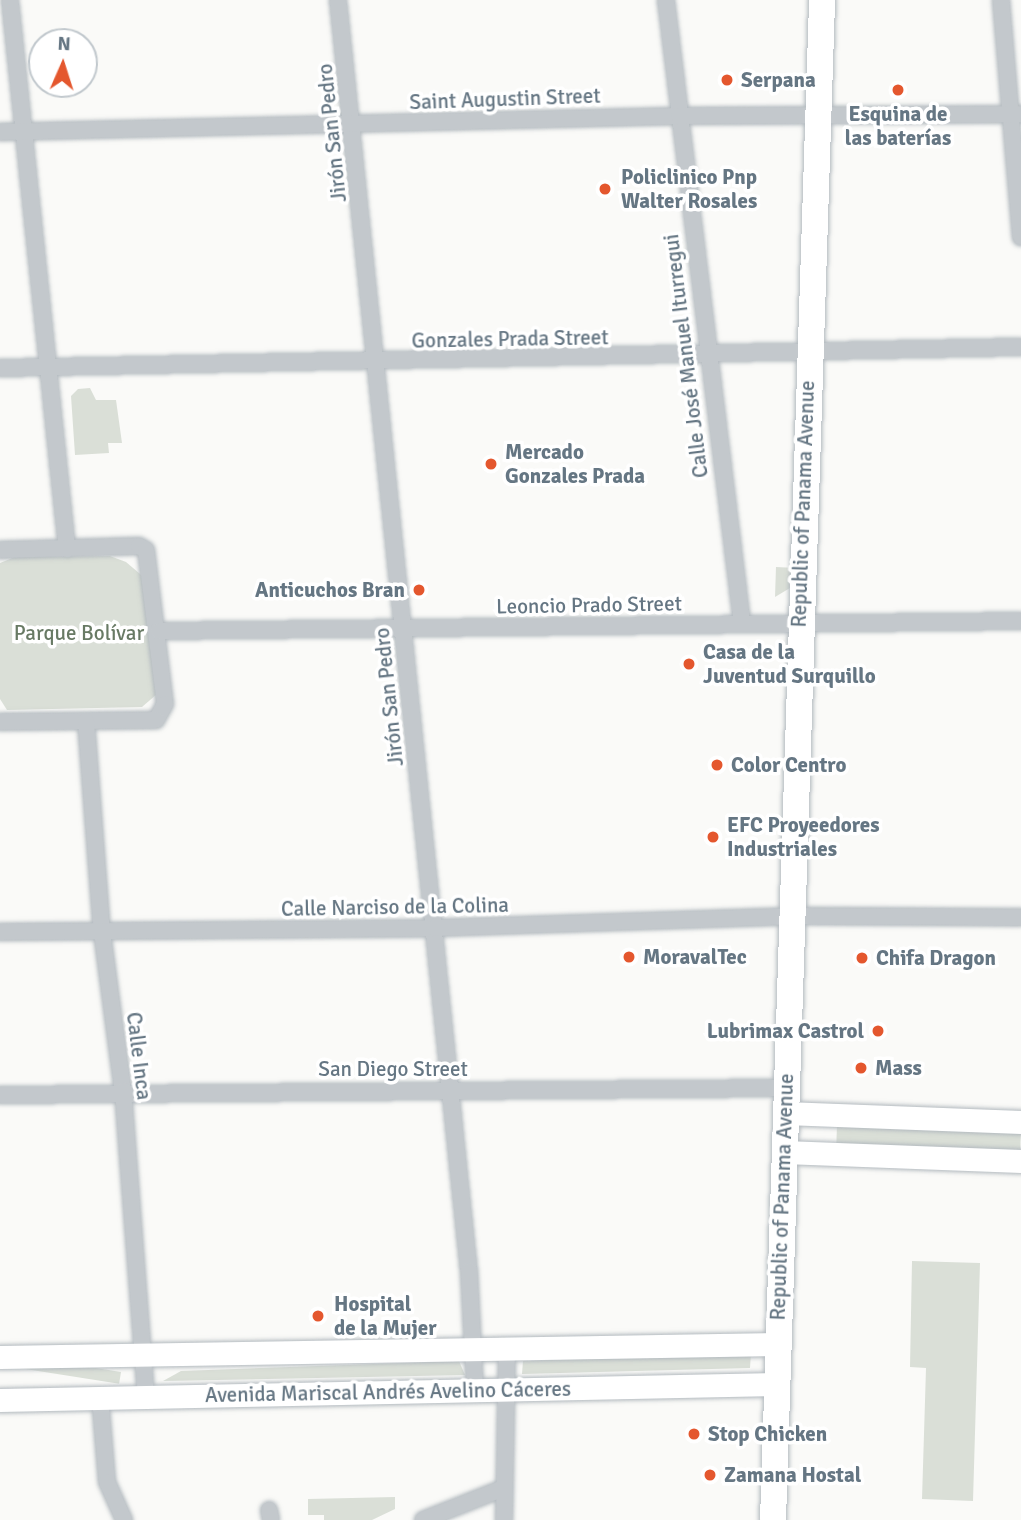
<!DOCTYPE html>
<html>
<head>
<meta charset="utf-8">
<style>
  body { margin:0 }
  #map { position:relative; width:1021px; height:1520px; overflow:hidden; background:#fafaf8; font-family:Signika,sans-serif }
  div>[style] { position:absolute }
  .green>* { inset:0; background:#dadfd7; transform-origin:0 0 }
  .roads { filter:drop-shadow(0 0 2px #b3babf) drop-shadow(0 0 2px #b3babf) }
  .street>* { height:16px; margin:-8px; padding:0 8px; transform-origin:8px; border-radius:8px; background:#c3c8cc }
  .secondary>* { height:23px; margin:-11.5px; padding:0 11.5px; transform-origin:11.5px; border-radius:11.5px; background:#fff }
  .primary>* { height:26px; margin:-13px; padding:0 13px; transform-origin:13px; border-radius:13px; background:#fff }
  .dots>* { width:19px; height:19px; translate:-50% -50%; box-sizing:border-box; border:4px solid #fff; border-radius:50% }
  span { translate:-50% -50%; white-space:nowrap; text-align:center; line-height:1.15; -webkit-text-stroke:7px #fff; paint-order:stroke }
  .poi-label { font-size:21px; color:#657683; font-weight:700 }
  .left { translate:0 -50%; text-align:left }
  .right { translate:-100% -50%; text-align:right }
  .street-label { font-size:21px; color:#657683 }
  .park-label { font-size:21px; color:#687a64 }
  .north { position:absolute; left:28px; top:28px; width:70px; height:70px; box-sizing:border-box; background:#fff; border:2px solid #c1c8cd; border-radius:50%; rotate:3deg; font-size:19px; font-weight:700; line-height:28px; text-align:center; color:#657683 }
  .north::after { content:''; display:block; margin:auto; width:24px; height:32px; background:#e4572e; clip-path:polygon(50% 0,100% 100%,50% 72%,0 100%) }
</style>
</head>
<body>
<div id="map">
  <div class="green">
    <i style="clip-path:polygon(90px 388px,96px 400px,116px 400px,122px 443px,108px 443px,109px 453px,75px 455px,71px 396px,78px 389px)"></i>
    <i style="clip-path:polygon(110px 556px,126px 562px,146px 579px,157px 694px,142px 707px,7px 710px,0 699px,0 563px,15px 557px)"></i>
    <i style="clip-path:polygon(776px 567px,796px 568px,790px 588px,775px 597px)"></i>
    <i style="left:837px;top:1125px;width:184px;height:20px;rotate:2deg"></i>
    <i style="clip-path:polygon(912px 1261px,980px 1263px,973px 1501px,922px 1499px,926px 1368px,910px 1367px)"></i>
    <i style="clip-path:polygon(751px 1353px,750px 1368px,522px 1374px,523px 1361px)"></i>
    <i style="clip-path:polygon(459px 1361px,465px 1375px,163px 1381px,181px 1371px)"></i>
    <i style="left:121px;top:1372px;width:12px;height:121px;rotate:99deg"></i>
    <i style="clip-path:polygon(395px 1497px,395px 1509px,372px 1520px,324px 1520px,324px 1515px,308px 1515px,308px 1499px)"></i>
  </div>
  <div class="roads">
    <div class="street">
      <i style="left:10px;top:0;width:552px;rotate:84.07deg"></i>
      <i style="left:338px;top:0;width:1278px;rotate:84.12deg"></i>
      <i style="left:469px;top:1271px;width:119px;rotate:87.1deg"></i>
      <i style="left:666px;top:0;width:628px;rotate:83.04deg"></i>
      <i style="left:1001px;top:0;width:238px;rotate:85.2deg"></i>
      <i style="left:0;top:132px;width:679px;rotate:-1.35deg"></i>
      <i style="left:679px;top:116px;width:342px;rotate:-0.3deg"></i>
      <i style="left:0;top:368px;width:1021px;rotate:-1.18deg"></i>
      <i style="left:0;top:550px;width:139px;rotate:-1.6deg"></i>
      <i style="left:139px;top:546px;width:8px;rotate:30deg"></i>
      <i style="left:146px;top:550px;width:155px;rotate:83deg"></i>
      <i style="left:165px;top:704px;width:18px;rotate:119deg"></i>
      <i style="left:156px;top:720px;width:156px;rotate:179.3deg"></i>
      <i style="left:159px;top:631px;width:862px;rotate:-0.66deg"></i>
      <i style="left:86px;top:721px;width:212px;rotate:85.7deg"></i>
      <i style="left:102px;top:932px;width:160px;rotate:82.5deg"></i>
      <i style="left:123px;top:1091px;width:307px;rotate:85.7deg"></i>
      <i style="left:0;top:932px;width:434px;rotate:-0.5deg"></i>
      <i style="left:434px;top:928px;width:358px;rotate:-1.9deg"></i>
      <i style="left:792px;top:916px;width:229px;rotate:0.3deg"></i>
      <i style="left:0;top:1095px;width:786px;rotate:-0.51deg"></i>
      <i style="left:100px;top:1397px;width:85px;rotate:85.3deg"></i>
      <i style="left:107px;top:1482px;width:42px;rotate:65.9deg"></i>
      <i style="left:269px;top:1510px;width:10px;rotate:79deg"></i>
      <i style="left:423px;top:1520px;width:87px;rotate:-21.6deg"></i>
      <i style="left:504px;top:1520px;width:170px;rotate:-89deg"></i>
    </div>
    <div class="secondary">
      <i style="left:785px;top:1113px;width:236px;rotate:2.2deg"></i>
      <i style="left:784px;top:1152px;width:237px;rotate:2.2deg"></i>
      <i style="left:0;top:1357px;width:778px;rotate:-0.96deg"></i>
      <i style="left:0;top:1400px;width:777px;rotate:-1.18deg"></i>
    </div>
    <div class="primary">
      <i style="left:773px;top:1520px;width:1521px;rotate:-88.15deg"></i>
    </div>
  </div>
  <div class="dots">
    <i style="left:727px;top:80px;background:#e4572e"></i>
    <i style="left:898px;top:90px;background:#e4572e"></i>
    <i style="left:605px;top:189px;background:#e4572e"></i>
    <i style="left:491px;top:464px;background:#e4572e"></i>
    <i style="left:419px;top:590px;background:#e4572e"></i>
    <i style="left:689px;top:664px;background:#e4572e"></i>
    <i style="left:717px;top:765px;background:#e4572e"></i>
    <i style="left:713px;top:837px;background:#e4572e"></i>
    <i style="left:629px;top:957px;background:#e4572e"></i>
    <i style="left:862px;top:958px;background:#e4572e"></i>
    <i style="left:878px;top:1031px;background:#e4572e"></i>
    <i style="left:861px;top:1068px;background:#e4572e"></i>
    <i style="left:318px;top:1316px;background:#e4572e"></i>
    <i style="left:694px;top:1434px;background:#e4572e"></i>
    <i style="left:710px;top:1475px;background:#e4572e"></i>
  </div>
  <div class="poi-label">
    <span class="left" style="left:741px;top:80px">Serpana</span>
    <span style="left:898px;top:126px">Esquina de<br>las baterías</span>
    <span class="left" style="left:621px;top:189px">Policlinico Pnp<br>Walter Rosales</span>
    <span class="left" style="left:505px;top:464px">Mercado<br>Gonzales Prada</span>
    <span class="right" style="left:405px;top:590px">Anticuchos Bran</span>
    <span class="left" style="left:703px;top:664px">Casa de la<br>Juventud Surquillo</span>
    <span class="left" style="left:731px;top:765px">Color Centro</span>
    <span class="left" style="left:727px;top:837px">EFC Proyeedores<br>Industriales</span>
    <span class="left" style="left:643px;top:957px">MoravalTec</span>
    <span class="left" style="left:876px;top:958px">Chifa Dragon</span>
    <span class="right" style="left:864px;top:1031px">Lubrimax Castrol</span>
    <span class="left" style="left:875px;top:1068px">Mass</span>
    <span class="left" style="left:334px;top:1316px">Hospital<br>de la Mujer</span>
    <span class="left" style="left:708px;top:1434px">Stop Chicken</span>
    <span class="left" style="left:724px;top:1475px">Zamana Hostal</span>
  </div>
  <div class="street-label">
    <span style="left:505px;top:99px;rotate:-2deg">Saint Augustin Street</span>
    <span style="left:332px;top:133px;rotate:-96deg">Jirón San Pedro</span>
    <span style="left:510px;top:339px;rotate:-1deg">Gonzales Prada Street</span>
    <span style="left:686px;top:356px;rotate:-97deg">Calle José Manuel Iturregui</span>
    <span style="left:803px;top:504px;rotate:-88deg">Republic of Panama Avenue</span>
    <span style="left:589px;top:605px;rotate:-1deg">Leoncio Prado Street</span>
    <span style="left:389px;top:697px;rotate:-96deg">Jirón San Pedro</span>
    <span style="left:395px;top:907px;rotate:-1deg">Calle Narciso de la Colina</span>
    <span style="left:139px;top:1056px;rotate:83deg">Calle Inca</span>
    <span style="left:393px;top:1069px">San Diego Street</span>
    <span style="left:782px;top:1197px;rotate:-88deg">Republic of Panama Avenue</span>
    <span style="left:388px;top:1392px;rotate:-1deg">Avenida Mariscal Andrés Avelino Cáceres</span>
  </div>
  <div class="park-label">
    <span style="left:79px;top:633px">Parque Bolívar</span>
  </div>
  <div class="north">N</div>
</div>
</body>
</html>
